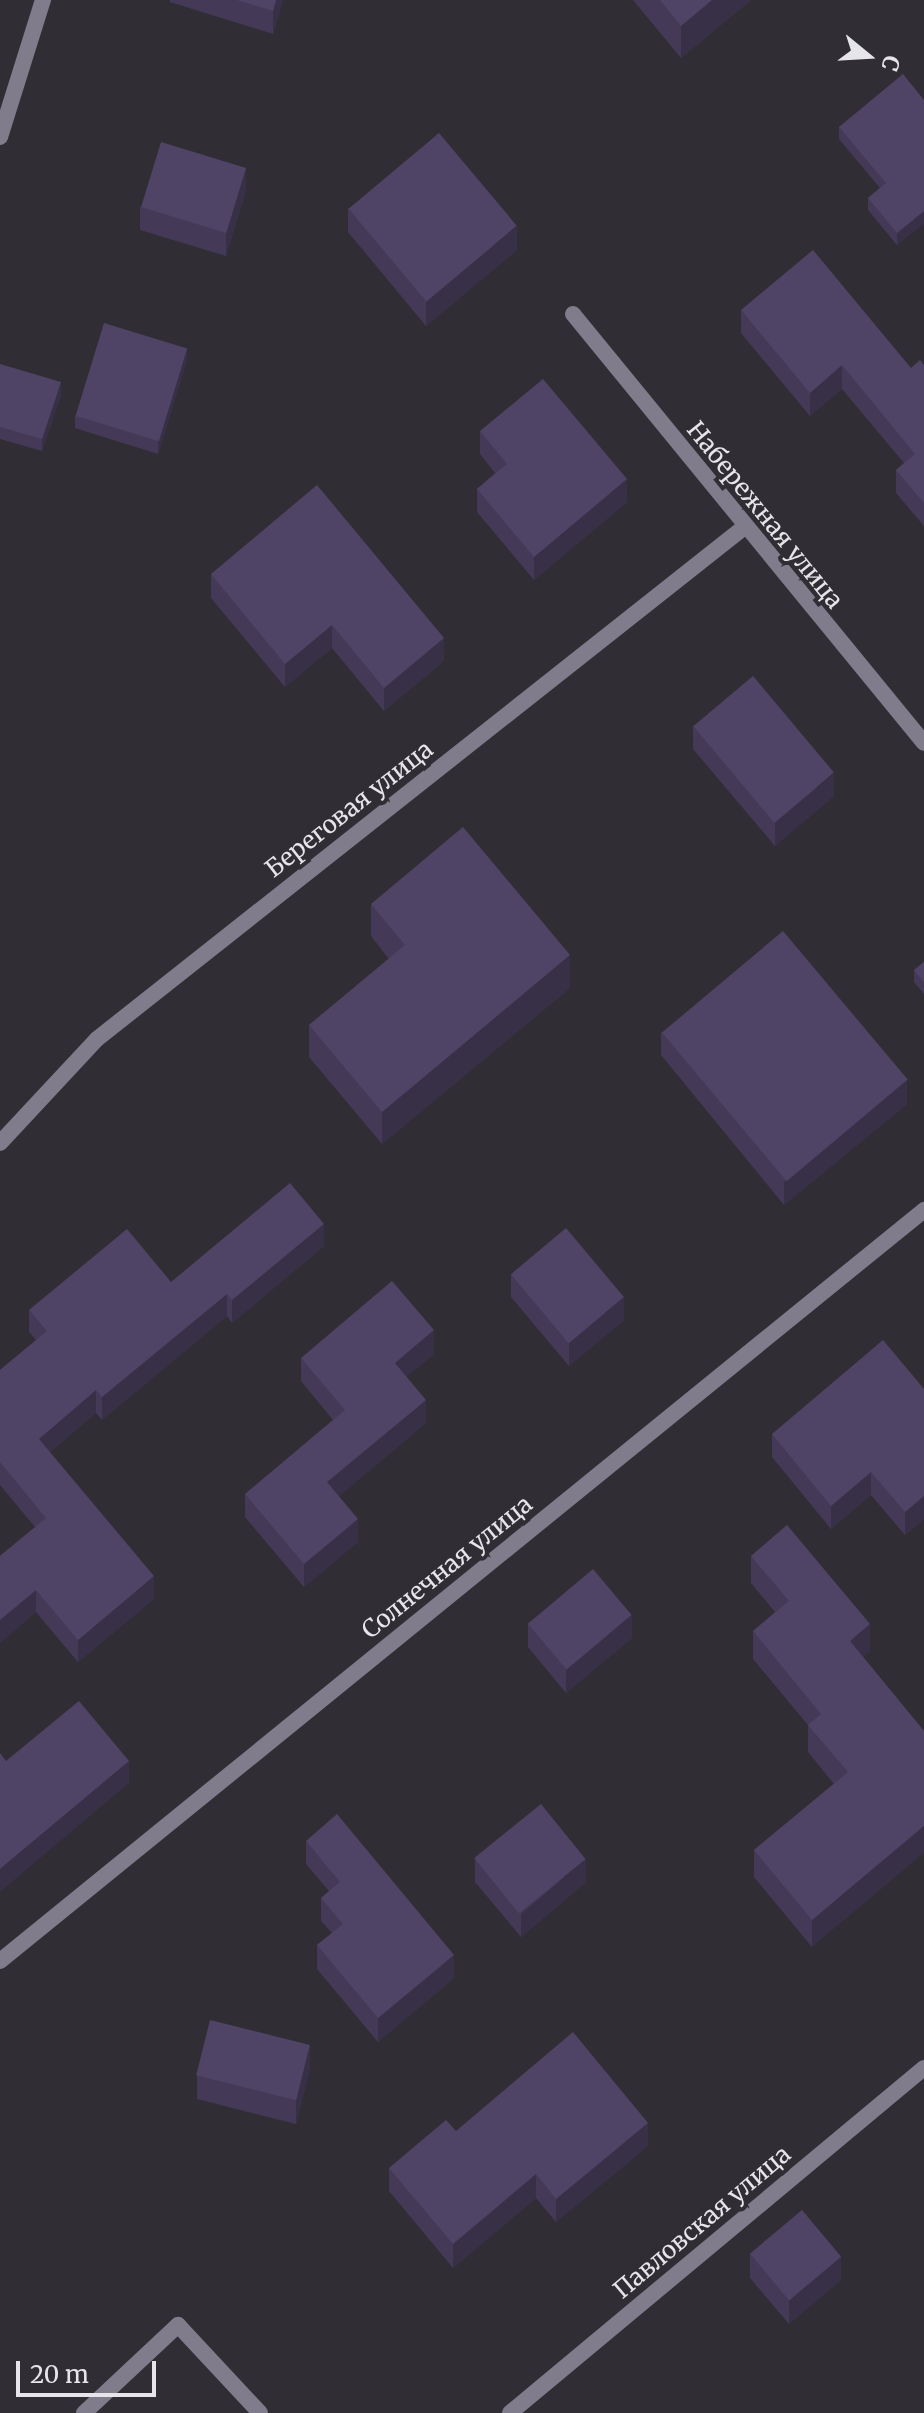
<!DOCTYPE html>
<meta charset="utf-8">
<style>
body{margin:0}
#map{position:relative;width:924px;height:2413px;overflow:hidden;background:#302e34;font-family:Merriweather,serif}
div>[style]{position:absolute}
.street>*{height:16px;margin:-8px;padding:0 8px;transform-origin:8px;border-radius:8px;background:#817c8c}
.wall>*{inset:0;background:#443a57}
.shaded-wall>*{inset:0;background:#373047}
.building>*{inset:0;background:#4f4465;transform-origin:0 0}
span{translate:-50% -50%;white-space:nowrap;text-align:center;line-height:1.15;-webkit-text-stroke:8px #302e34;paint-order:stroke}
.street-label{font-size:24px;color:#e6e5e9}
.north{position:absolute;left:828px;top:16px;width:80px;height:80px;-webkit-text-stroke:6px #302e34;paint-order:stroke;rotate:108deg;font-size:22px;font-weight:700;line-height:32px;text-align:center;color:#e6e5e9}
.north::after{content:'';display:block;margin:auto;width:28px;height:36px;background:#e6e5e9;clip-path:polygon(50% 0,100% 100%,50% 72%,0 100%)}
.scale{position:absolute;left:16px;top:2361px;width:140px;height:36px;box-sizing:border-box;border:4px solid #e6e5e9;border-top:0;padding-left:10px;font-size:24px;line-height:28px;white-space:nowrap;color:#e6e5e9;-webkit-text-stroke:6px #302e34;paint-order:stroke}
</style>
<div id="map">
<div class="street">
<div style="left:0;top:137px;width:144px;rotate:-72.6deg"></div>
<div style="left:573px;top:314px;width:554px;rotate:50.71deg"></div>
<div style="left:0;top:1143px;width:142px;rotate:-47deg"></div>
<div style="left:97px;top:1039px;width:824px;rotate:-38.34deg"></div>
<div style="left:0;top:1961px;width:1191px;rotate:-39.1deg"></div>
<div style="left:84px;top:2413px;width:129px;rotate:-43.1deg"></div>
<div style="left:178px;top:2325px;width:120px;rotate:47deg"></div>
<div style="left:510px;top:2413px;width:539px;rotate:-39.81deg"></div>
</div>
<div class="wall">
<div style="clip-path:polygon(170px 0,283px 0,273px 34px,170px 2px)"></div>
<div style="clip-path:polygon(633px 0,751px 0,681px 58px)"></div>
<div style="clip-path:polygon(924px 100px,924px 223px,897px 245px,868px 210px,868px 198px,880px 188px,839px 139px,839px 127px)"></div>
<div style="clip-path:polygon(246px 191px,226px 256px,140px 230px,140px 207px)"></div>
<div style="clip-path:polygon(348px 208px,517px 250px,426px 326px,348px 232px)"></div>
<div style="clip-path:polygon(741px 310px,911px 368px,924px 365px,924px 526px,896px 493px,896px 470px,904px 463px,842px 389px,810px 416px,741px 333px)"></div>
<div style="clip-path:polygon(187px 360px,158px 454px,75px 428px,75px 416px)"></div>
<div style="clip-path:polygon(0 364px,61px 395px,42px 451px,0 439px)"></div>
<div style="clip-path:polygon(480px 431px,627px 502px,534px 580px,477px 512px,477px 489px,495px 473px,480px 454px)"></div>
<div style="clip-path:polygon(211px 574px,444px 661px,384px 711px,332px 648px,285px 687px,211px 598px)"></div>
<div style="clip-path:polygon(693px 726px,834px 796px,775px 846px,693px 749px)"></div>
<div style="clip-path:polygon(371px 904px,570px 988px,382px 1144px,309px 1057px,309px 1025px,389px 959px,371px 936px)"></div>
<div style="clip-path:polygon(924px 962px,924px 994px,914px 982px,914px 970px)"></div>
<div style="clip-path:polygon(661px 1032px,907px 1104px,784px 1205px,661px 1055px)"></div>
<div style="clip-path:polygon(324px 1246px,232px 1323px,227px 1316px,102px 1420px,96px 1413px,50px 1452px,154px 1599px,78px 1662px,36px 1612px,0 1643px,0 1556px,35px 1527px,0 1485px,0 1370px,36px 1340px,29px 1332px,29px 1310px,171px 1282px)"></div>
<div style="clip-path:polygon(511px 1274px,624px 1320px,569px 1366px,511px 1297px)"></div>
<div style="clip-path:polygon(434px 1354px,406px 1377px,426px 1423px,339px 1496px,358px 1542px,304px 1587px,245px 1517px,245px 1494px,333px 1420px,301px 1381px,301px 1358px)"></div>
<div style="clip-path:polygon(924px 1389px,924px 1519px,905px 1535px,871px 1495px,831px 1529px,772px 1457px,772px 1434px)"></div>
<div style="clip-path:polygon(751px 1556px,870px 1651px,863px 1657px,924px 1731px,812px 1947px,754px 1877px,754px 1850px,834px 1784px,808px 1752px,808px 1725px,753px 1659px,753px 1631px,775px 1612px,751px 1583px)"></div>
<div style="clip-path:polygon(528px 1624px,632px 1638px,566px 1693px,528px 1647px)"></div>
<div style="clip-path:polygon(306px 1841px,454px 1978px,378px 2042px,317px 1969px,317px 1945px,332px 1933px,321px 1921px,321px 1898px,329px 1891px,306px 1864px)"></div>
<div style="clip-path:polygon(475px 1859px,586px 1882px,521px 1937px,475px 1882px)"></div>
<div style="clip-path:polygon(310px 2068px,296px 2124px,197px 2099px,197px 2076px)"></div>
<div style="clip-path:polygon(456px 2131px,648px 2146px,556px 2222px,536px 2198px,453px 2268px,389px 2191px,389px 2168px)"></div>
<div style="clip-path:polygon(750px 2254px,841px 2280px,789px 2324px,750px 2278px)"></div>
</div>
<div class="shaded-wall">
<div style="clip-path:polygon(276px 0,283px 0,273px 34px,273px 11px)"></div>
<div style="clip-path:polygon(712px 0,751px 0,681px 58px,681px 26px)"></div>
<div style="clip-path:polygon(246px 168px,246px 191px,226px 256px,226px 233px)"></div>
<div style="clip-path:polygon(924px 211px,924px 223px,897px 245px,897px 233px)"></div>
<div style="clip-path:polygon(517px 226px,517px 250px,426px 326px,426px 302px)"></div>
<div style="clip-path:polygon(187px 348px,187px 360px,158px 454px,158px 442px)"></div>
<div style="clip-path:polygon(842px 365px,842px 389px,810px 416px,810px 393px)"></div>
<div style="clip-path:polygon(61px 382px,61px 395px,42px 451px,42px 439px)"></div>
<div style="clip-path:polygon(627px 479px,627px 502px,534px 580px,534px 557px)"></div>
<div style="clip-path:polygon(332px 625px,332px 648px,285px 687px,285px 664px)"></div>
<div style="clip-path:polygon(444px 638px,444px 661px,384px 711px,384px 688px)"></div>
<div style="clip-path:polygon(834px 773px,834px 796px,775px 846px,775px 823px)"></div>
<div style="clip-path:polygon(570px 955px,570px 988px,382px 1144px,382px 1112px)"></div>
<div style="clip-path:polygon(907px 1080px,907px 1104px,784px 1205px,784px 1182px)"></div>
<div style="clip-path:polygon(324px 1224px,324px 1246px,232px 1323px,232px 1300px)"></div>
<div style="clip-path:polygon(227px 1294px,227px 1316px,102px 1420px,102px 1397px)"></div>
<div style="clip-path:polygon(624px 1297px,624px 1320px,569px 1366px,569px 1343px)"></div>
<div style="clip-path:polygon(434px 1330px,434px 1354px,395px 1386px,395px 1363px)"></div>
<div style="clip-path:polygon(96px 1390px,96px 1413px,39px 1461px,39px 1439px)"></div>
<div style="clip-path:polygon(426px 1400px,426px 1423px,327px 1506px,327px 1482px)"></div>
<div style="clip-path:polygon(871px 1472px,871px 1495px,831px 1529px,831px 1506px)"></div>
<div style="clip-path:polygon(924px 1496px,924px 1519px,905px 1535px,905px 1512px)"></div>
<div style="clip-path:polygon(358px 1519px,358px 1542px,304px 1587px,304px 1564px)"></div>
<div style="clip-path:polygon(154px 1576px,154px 1599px,78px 1662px,78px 1640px)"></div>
<div style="clip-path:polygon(36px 1590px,36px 1612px,0 1643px,0 1620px)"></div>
<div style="clip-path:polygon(632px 1615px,632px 1638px,566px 1693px,566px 1670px)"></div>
<div style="clip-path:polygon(870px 1624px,870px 1651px,850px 1669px,850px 1641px)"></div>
<div style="clip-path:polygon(129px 1761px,129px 1783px,0 1892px,0 1869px)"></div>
<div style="clip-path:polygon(924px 1826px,924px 1853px,812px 1947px,812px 1920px)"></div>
<div style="clip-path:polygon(586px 1859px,586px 1882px,521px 1937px,521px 1914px)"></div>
<div style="clip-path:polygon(454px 1955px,454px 1978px,378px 2042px,378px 2018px)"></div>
<div style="clip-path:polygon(310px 2045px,310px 2068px,296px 2124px,296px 2100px)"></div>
<div style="clip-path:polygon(648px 2123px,648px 2146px,556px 2222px,556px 2199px)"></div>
<div style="clip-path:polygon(536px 2174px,536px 2198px,453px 2268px,453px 2244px)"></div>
<div style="clip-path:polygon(841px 2257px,841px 2280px,789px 2324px,789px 2300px)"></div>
</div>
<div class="building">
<div style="clip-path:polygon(237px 0,276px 0,273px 11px)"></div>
<div style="clip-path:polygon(660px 0,712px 0,681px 26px)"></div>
<div style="clip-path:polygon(903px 74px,924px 100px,924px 211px,897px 233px,868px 198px,886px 183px,839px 127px)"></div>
<div style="left:439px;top:133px;width:121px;height:118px;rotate:50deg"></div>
<div style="left:161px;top:142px;width:89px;height:68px;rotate:17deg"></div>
<div style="clip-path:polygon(813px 250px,911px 368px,920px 360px,924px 365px,924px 503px,896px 470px,915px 454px,842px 365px,810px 393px,741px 310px)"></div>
<div style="left:104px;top:323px;width:87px;height:97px;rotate:17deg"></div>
<div style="clip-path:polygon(0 364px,61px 382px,42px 439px,0 427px)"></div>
<div style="clip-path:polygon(543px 379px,627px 479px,534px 557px,477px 489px,507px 464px,480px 431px)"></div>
<div style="clip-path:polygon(317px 485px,444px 638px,384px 688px,332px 625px,285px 664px,211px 574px)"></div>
<div style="left:753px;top:676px;width:126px;height:78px;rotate:50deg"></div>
<div style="clip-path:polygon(463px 827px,570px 955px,382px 1112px,309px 1025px,405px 945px,371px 904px)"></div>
<div style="left:783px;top:931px;width:194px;height:158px;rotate:50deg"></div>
<div style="clip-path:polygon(924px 962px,924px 982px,914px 970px)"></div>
<div style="clip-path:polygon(290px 1183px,324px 1224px,232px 1300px,227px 1294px,102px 1397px,96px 1390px,39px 1439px,154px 1576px,78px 1640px,36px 1590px,0 1620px,0 1556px,46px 1518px,0 1462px,0 1370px,47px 1331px,29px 1310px,127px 1229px,171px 1282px)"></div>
<div style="left:566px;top:1228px;width:90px;height:72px;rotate:50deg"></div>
<div style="clip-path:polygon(392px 1281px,434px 1330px,395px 1363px,426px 1400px,327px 1482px,358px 1519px,304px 1564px,245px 1494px,345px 1410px,301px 1358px)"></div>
<div style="clip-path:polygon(883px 1340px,924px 1389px,924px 1496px,905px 1512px,871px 1472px,831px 1506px,772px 1434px)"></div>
<div style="clip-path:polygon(787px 1525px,870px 1624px,850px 1641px,924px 1731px,924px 1826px,812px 1920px,754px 1850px,848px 1772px,808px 1725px,821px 1714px,753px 1631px,789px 1601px,751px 1556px)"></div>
<div style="left:593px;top:1569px;width:60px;height:85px;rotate:50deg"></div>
<div style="clip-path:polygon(79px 1701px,129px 1761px,0 1869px,0 1753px,6px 1761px)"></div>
<div style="left:541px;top:1804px;width:71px;height:86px;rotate:51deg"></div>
<div style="clip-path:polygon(337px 1814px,454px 1955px,378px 2018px,317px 1945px,343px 1924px,321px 1898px,340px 1882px,306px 1841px)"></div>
<div style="left:210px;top:2020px;width:103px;height:57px;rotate:14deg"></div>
<div style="clip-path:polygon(573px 2032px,648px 2123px,556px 2199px,536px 2174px,453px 2244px,389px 2168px,446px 2120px,456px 2131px)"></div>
<div style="left:802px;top:2210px;width:61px;height:68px;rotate:50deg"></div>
</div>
<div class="street-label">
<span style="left:765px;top:515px;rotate:51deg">Набережная улица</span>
<span style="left:349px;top:809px;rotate:-38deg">Береговая улица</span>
<span style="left:447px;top:1567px;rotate:-39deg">Солнечная улица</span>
<span style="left:702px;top:2222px;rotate:-40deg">Павловская улица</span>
</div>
<div class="north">С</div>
<div class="scale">20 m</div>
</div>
